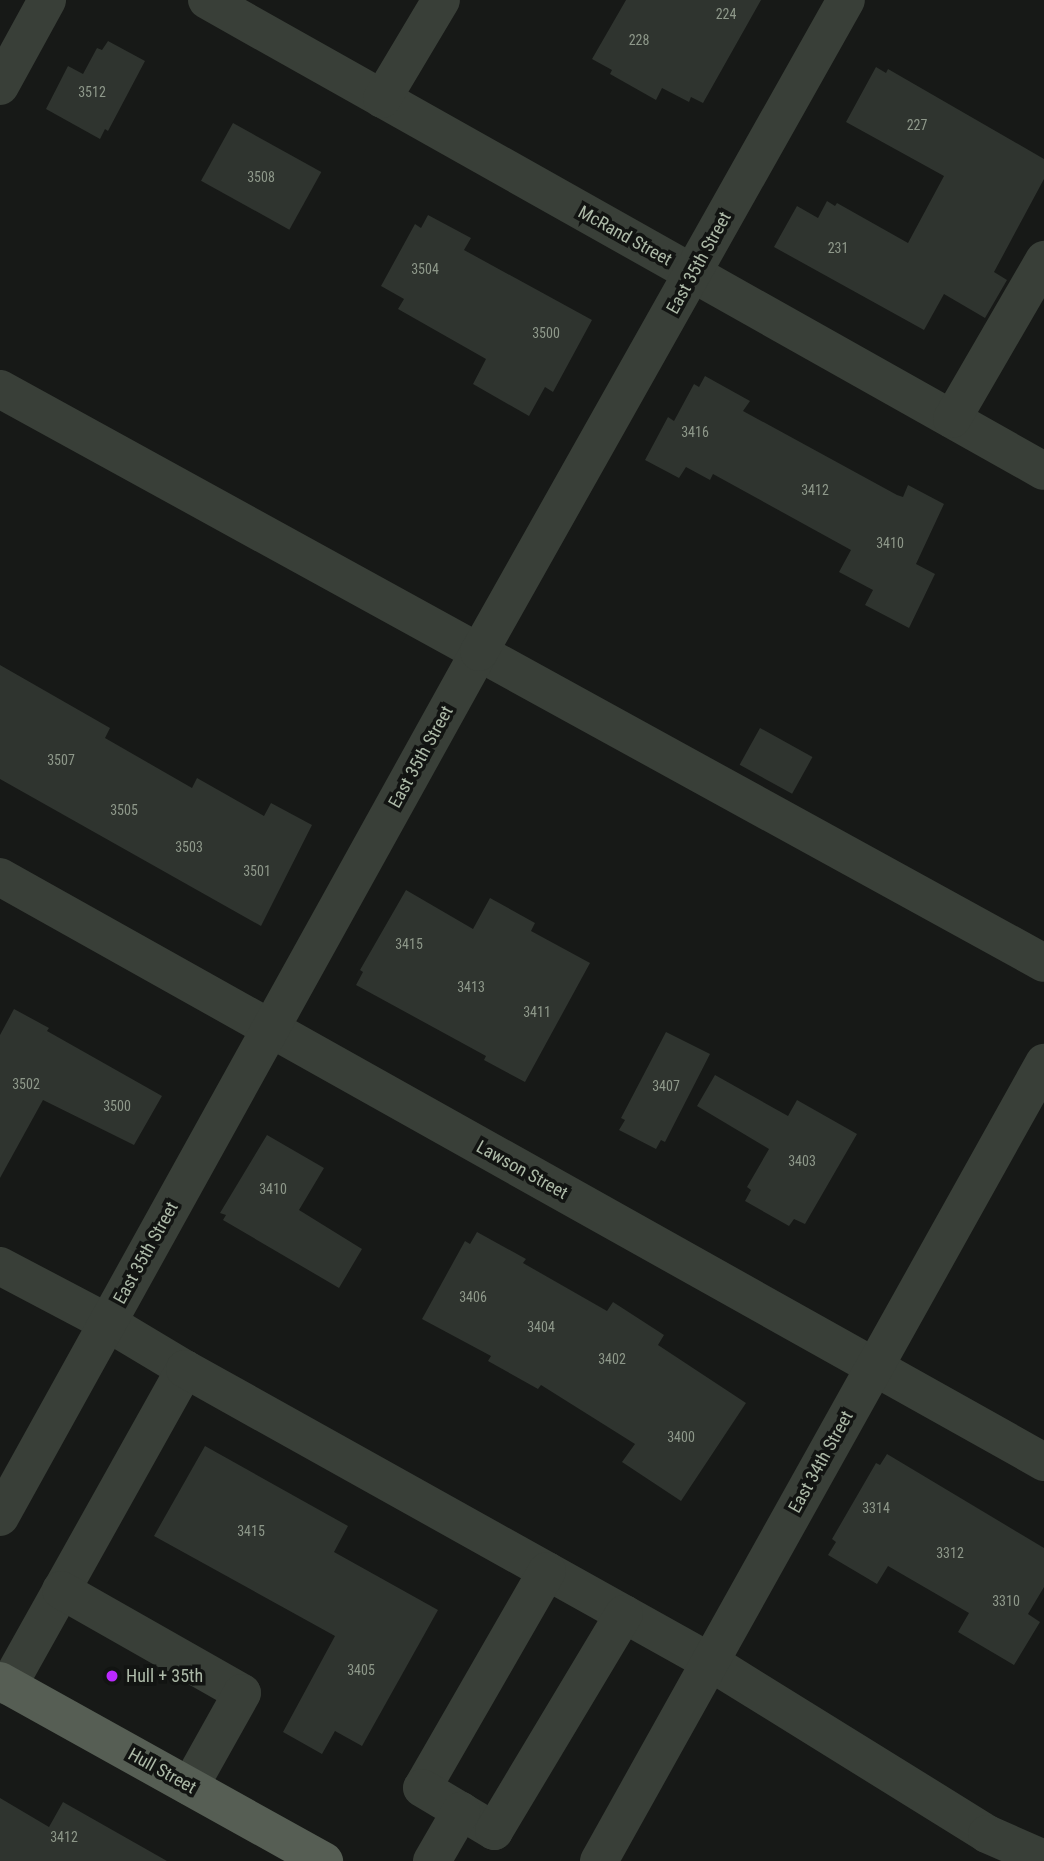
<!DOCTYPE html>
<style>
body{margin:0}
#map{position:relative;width:1044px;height:1861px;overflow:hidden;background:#171917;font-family:"Roboto Condensed",sans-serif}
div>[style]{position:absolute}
.building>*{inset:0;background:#2f342f;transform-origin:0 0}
.minor>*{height:38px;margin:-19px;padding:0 19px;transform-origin:19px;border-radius:19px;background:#393f38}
.major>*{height:38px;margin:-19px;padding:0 19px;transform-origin:19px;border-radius:19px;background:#565e54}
.dots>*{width:19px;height:19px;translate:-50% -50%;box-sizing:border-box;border:4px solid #121412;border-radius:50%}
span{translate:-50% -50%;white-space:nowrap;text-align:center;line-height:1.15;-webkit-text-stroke:7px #121412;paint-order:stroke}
.number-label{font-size:14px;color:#8e988a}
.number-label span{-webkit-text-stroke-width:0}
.street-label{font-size:18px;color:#adbaa8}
.poi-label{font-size:18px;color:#adbaa8}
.left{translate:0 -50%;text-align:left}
</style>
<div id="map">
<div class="building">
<div style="clip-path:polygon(626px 0,761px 0,703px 103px,691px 97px,689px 102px,662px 88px,656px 100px,610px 74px,612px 70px,592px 59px)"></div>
<div style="clip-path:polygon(108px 41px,145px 61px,108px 131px,105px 129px,100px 139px,46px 109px,68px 66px,83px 74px,97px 48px,102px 50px)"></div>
<div style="clip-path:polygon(876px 67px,886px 73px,888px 69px,1044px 159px,1044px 179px,994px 272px,1007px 280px,985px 318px,944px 294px,924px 330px,774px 247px,797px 206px,818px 218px,827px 201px,835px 206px,837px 203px,908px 243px,944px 176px,846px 122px)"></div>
<div style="left:233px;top:123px;width:101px;height:66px;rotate:29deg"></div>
<div style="clip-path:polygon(428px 215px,471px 238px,464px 250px,592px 320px,553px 392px,545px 387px,529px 416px,473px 384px,486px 359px,398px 309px,404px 299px,381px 286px,415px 224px,421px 228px)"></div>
<div style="clip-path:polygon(705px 376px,750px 401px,743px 411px,897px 495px,903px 497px,908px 485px,944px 504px,916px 564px,935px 574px,909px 628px,865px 605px,873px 590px,839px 572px,851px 550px,713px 474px,710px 480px,686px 467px,679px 478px,645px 460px,668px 417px,674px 421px,694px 384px,699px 387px)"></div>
<div style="clip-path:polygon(0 665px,110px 728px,105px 738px,192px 788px,197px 778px,264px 816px,271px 803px,312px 825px,261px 926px,0 779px)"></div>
<div style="left:760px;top:728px;width:60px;height:42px;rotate:29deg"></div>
<div style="clip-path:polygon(406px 890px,473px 929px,490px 898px,535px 923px,531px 931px,590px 963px,525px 1082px,484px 1060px,486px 1056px,356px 985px,363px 972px,360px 970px)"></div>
<div style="clip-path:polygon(14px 1009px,49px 1028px,47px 1031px,162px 1096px,134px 1145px,43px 1100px,0 1178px,0 1035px)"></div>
<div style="clip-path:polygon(666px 1032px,710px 1054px,665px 1142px,661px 1140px,656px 1149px,619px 1130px,625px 1120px,621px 1118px)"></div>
<div style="clip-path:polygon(715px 1075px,788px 1116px,797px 1100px,857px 1134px,805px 1224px,794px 1219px,789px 1226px,745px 1201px,751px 1190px,747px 1187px,769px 1149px,697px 1106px)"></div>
<div style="clip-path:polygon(267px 1135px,324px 1168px,299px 1210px,362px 1249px,339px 1288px,223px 1220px,226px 1215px,220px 1213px)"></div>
<div style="clip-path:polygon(477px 1232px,526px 1259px,523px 1263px,607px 1311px,613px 1302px,664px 1335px,658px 1345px,746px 1403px,681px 1501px,622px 1462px,635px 1444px,541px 1385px,538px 1389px,488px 1361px,491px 1356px,422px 1319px,465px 1241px,470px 1244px)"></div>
<div style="clip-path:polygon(205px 1446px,348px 1526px,334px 1552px,438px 1610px,362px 1746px,335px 1731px,322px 1754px,283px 1732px,335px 1636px,154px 1536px)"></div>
<div style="clip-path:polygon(887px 1454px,1044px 1548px,1044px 1587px,1028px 1614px,1040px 1622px,1014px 1665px,958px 1632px,969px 1613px,888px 1566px,877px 1584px,828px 1555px,836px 1542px,832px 1539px,876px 1463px,880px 1465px)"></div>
<div style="clip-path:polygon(0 1798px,49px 1827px,63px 1802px,167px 1861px,0 1861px)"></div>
</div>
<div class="minor">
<div style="left:207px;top:0;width:960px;rotate:29.37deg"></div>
<div style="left:0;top:86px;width:98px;rotate:-61.3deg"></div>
<div style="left:382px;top:99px;width:115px;rotate:-59.2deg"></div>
<div style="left:0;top:389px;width:1191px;rotate:28.8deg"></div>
<div style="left:952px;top:419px;width:184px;rotate:-59.9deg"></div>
<div style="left:0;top:877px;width:1197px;rotate:29.26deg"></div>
<div style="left:0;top:1266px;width:122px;rotate:27.8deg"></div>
<div style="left:108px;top:1323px;width:90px;rotate:30.9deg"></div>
<div style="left:185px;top:1369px;width:363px;rotate:119.2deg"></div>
<div style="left:185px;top:1369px;width:601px;rotate:29.17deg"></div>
<div style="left:710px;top:1662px;width:326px;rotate:31.8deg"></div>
<div style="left:987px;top:1834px;width:62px;rotate:23.7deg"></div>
<div style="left:0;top:1517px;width:989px;rotate:-61.02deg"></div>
<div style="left:479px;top:652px;width:748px;rotate:-60.63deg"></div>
<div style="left:547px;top:1571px;width:250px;rotate:119.9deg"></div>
<div style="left:422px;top:1788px;width:84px;rotate:30.8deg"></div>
<div style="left:494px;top:1831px;width:253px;rotate:-59.1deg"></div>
<div style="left:61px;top:1590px;width:208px;rotate:29.6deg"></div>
<div style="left:242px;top:1693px;width:107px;rotate:119.2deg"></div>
<div style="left:432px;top:1861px;width:58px;rotate:-59.9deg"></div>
<div style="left:599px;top:1861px;width:914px;rotate:-60.85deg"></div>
</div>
<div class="major">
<div style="left:0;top:1681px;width:371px;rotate:29.1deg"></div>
</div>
<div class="dots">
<div style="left:112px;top:1676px;background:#bb29ff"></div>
</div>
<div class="number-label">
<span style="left:726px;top:14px">224</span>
<span style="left:639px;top:40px">228</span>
<span style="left:92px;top:92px">3512</span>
<span style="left:917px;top:125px">227</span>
<span style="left:261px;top:177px">3508</span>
<span style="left:838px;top:248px">231</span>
<span style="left:425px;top:269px">3504</span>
<span style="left:546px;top:333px">3500</span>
<span style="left:695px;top:432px">3416</span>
<span style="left:815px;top:490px">3412</span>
<span style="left:890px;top:543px">3410</span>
<span style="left:61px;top:760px">3507</span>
<span style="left:124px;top:810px">3505</span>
<span style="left:189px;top:847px">3503</span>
<span style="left:257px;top:871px">3501</span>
<span style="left:409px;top:944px">3415</span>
<span style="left:471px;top:987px">3413</span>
<span style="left:537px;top:1012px">3411</span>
<span style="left:26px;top:1084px">3502</span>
<span style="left:666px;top:1086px">3407</span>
<span style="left:117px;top:1106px">3500</span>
<span style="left:802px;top:1161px">3403</span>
<span style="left:273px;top:1189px">3410</span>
<span style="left:473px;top:1297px">3406</span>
<span style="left:541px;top:1327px">3404</span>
<span style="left:612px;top:1359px">3402</span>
<span style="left:681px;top:1437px">3400</span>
<span style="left:876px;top:1508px">3314</span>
<span style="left:251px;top:1531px">3415</span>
<span style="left:950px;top:1553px">3312</span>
<span style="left:1006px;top:1601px">3310</span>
<span style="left:361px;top:1670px">3405</span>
<span style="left:64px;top:1837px">3412</span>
</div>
<div class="street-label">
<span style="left:625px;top:236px;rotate:29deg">McRand Street</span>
<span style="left:699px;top:263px;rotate:-61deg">East 35th Street</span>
<span style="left:421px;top:757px;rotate:-61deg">East 35th Street</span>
<span style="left:522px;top:1170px;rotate:29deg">Lawson Street</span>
<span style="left:146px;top:1253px;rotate:-61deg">East 35th Street</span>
<span style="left:821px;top:1462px;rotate:-61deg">East 34th Street</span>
<span style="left:162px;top:1771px;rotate:29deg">Hull Street</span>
</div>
<div class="poi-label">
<span class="left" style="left:126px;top:1676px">Hull + 35th</span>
</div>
</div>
